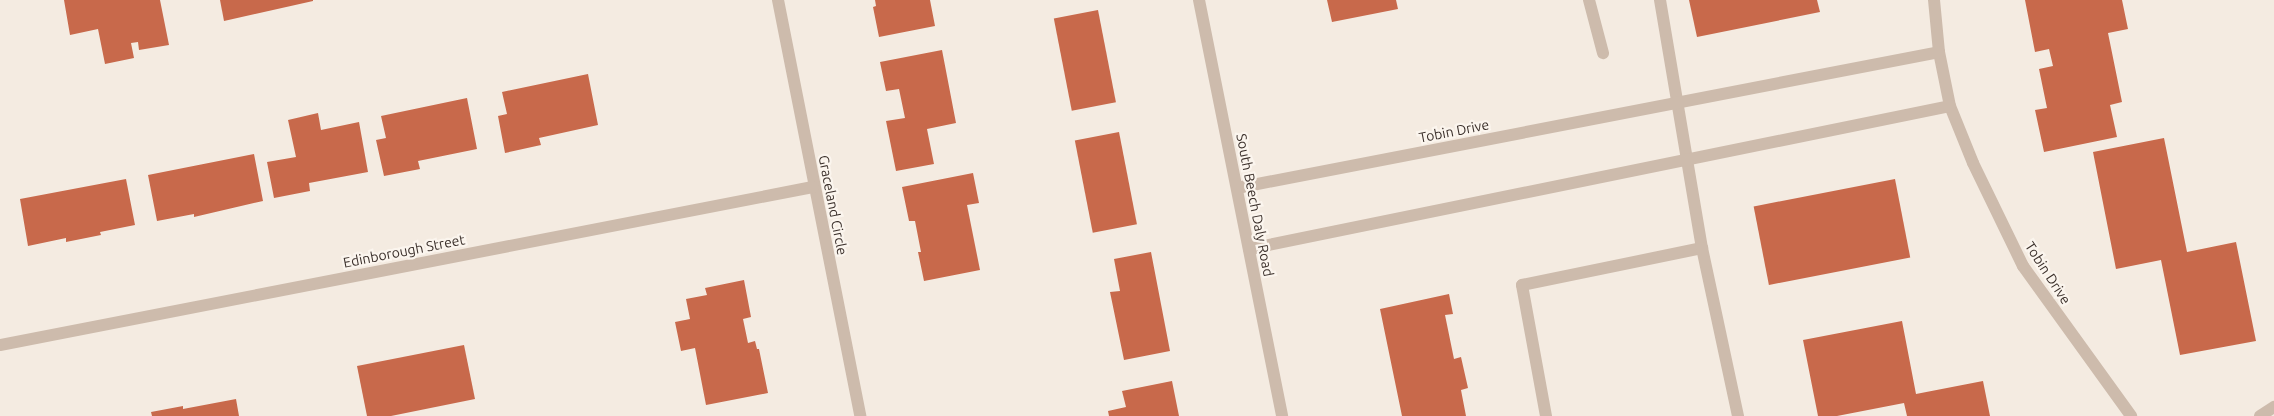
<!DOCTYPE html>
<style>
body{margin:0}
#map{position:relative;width:2274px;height:416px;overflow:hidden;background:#f4ebe1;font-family:Ubuntu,sans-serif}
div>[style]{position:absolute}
.building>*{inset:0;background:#c8694b;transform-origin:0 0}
.service>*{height:12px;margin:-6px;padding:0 6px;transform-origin:6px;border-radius:6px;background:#cdbbac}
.minor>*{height:12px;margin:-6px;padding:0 6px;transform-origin:6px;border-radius:6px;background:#cdbbac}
.tertiary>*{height:12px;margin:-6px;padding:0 6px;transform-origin:6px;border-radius:6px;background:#cdbbac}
span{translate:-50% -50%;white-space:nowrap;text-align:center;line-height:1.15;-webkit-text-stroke:4.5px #fbf5ee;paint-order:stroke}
.street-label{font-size:14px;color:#3b302b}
</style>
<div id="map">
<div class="building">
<div style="clip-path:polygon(64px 0,160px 0,169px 45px,139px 50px,138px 42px,131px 43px,134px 58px,105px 64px,98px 29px,70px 35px)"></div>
<div style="clip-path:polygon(220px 0,313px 0,313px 1px,224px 21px)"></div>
<div style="clip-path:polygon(875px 0,930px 0,935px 26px,879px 37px,873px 7px,876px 6px)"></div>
<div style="clip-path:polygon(1327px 0,1396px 0,1398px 9px,1332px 22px)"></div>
<div style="clip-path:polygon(1689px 0,1817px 0,1820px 12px,1697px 37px)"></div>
<div style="clip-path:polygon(2025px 0,2122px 0,2128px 29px,2108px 33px,2122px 102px,2110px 105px,2117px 137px,2044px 152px,2035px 110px,2047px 108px,2039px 69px,2053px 66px,2049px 49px,2035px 52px)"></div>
<div style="left:1098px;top:10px;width:94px;height:45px;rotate:79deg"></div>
<div style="clip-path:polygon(942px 50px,956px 123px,927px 129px,934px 164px,896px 171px,886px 121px,905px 118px,899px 89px,886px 91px,880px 62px)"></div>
<div style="clip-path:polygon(588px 74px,598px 125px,539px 138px,541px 145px,505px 153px,498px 116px,507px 114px,502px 92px)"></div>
<div style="clip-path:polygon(467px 98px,477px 149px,418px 161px,420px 169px,384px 176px,376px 140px,386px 138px,381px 116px)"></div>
<div style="clip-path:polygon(318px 113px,321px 130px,359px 122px,368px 172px,309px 183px,310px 191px,274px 198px,267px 162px,296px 157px,288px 120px)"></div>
<div style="left:1119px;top:132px;width:94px;height:45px;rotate:79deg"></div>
<div style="clip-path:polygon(2164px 138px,2187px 252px,2236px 242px,2256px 341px,2180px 355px,2161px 260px,2116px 269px,2093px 152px)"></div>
<div style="clip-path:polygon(254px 154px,263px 201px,194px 217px,194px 214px,157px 221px,148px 175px)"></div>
<div style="clip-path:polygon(973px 173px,979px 203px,967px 205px,980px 270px,924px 281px,918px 252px,921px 252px,915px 221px,909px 221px,902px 187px)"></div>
<div style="clip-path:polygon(126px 179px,135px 225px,100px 232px,101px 235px,66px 242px,66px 238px,28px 246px,20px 199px)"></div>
<div style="left:1895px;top:179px;width:80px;height:144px;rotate:79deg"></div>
<div style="clip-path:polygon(1151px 252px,1170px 351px,1124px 360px,1110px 292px,1120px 291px,1114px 259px)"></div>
<div style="clip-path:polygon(744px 280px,751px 317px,743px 319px,748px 343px,755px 341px,757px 349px,759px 349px,768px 393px,706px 405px,695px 348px,681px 351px,675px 322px,690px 319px,686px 299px,707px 295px,705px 288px)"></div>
<div style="clip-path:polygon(1449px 294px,1453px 314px,1445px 315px,1454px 359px,1461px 357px,1468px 388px,1461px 390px,1466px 416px,1402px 416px,1380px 309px)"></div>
<div style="clip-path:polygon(1902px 321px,1916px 394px,1983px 381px,1990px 416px,1907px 416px,1904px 403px,1837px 416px,1818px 416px,1803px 340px)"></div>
<div style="clip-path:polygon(464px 345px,475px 399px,391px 416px,367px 416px,357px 366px)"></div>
<div style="clip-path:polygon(1172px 381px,1179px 416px,1109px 416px,1108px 411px,1126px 407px,1122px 391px)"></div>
<div style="clip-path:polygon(236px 399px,239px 416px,152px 416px,151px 412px,183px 406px,183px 409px)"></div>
</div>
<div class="service">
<div style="left:1589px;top:0;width:55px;rotate:75.2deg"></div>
<div style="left:1546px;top:416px;width:133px;rotate:-100.4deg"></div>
<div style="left:1522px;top:285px;width:184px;rotate:-11.6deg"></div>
</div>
<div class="minor">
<div style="left:778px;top:0;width:424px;rotate:78.8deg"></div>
<div style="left:1660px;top:0;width:252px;rotate:80.4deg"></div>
<div style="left:1702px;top:248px;width:172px;rotate:77.9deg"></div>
<div style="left:1934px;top:0;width:52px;rotate:84.5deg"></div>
<div style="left:1939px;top:52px;width:55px;rotate:78.5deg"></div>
<div style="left:1950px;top:106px;width:61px;rotate:68deg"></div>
<div style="left:1973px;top:163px;width:114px;rotate:64.1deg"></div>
<div style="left:2023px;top:266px;width:185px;rotate:54.2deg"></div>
<div style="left:1237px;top:188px;width:715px;rotate:-10.96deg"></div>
<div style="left:1249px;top:249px;width:715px;rotate:-11.53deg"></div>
<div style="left:0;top:345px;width:828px;rotate:-11deg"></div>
<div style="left:2260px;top:416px;width:17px;rotate:-33deg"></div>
</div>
<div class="tertiary">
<div style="left:1199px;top:0;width:424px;rotate:78.7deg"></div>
</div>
<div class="street-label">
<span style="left:1454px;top:131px;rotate:-11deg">Tobin Drive</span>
<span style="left:833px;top:205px;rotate:79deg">Graceland Circle</span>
<span style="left:1255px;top:205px;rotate:79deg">South Beech Daly Road</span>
<span style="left:404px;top:251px;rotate:-11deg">Edinborough Street</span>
<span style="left:2048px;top:273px;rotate:57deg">Tobin Drive</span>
</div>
</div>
